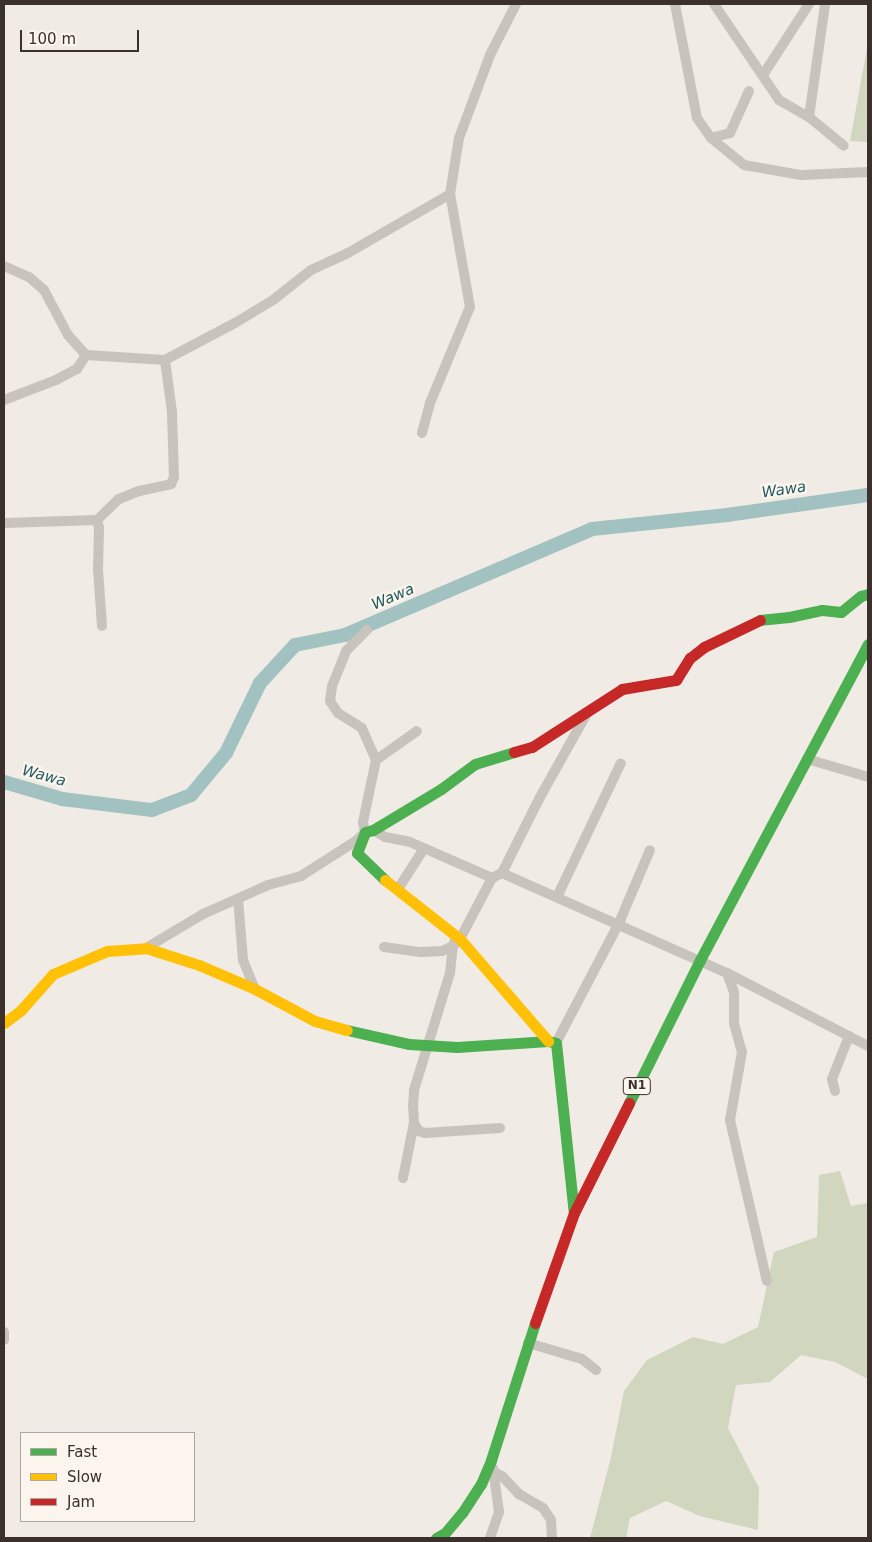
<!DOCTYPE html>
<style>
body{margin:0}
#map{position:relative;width:872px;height:1542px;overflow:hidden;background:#f0ebe5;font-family:"DejaVu Sans",sans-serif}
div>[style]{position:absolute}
.green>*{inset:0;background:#d1d6bf}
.river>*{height:14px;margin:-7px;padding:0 7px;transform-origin:7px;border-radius:7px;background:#a1c2c1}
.street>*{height:10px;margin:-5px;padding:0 5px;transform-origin:5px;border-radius:5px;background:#c9c3be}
.fast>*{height:11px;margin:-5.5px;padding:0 5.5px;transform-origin:5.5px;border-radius:5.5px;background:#4caf50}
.slow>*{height:11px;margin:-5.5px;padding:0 5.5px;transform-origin:5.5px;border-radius:5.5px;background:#ffc107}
.jam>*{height:11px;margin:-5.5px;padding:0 5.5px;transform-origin:5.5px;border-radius:5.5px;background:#c62828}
span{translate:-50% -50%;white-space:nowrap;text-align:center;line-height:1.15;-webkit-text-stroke:4.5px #fbf5ee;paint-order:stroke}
.shield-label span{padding:1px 4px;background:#fbf5ee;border:1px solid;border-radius:4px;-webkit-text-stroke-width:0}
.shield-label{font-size:12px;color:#3b302b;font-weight:700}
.water-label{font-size:15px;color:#1f5a5e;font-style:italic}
.frame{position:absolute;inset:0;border:5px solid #3b302b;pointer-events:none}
.legend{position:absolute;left:20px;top:1432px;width:175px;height:90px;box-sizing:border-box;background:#fbf5ee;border:1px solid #aea6a0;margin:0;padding:6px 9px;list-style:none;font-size:15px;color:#3b302b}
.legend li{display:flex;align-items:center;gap:10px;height:25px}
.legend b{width:25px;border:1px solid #aea6a0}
.scale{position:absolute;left:20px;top:30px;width:119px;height:22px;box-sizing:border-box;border:2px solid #3b302b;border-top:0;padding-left:6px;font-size:15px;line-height:18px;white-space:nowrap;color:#3b302b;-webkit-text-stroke:4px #fbf5ee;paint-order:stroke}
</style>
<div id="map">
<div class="green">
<div style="clip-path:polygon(868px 38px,868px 142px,850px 141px,868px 43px)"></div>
<div style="clip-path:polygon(840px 1171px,851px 1206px,868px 1203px,868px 1379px,835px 1362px,801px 1355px,770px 1382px,736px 1385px,728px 1428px,759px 1488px,758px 1530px,700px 1516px,666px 1501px,630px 1518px,626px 1538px,590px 1538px,611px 1457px,624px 1391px,647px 1360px,693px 1337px,723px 1344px,758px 1327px,774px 1252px,817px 1237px,819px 1175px)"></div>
</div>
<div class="river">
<div style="left:4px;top:782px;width:60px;rotate:16.3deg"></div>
<div style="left:62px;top:799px;width:91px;rotate:7deg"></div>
<div style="left:152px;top:810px;width:42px;rotate:-21deg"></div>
<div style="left:191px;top:795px;width:55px;rotate:-50.2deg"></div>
<div style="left:226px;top:753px;width:78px;rotate:-64.1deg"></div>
<div style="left:260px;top:683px;width:52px;rotate:-47.4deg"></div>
<div style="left:295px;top:645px;width:51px;rotate:-11.3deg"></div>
<div style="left:345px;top:635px;width:269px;rotate:-23.2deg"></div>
<div style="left:592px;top:529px;width:136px;rotate:-5.9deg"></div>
<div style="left:727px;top:515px;width:142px;rotate:-8.1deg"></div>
</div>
<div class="street">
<div style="left:675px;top:4px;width:116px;rotate:79.1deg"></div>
<div style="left:697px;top:118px;width:24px;rotate:55deg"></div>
<div style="left:711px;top:138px;width:20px;rotate:-15deg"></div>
<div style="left:730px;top:133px;width:46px;rotate:-65.7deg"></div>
<div style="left:714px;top:4px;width:116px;rotate:55.9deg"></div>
<div style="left:779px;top:100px;width:34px;rotate:30deg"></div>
<div style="left:809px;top:117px;width:45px;rotate:39.6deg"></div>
<div style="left:763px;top:75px;width:85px;rotate:-57.1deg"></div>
<div style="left:809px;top:117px;width:114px;rotate:-81.9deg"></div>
<div style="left:711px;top:138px;width:43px;rotate:39.3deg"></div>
<div style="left:744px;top:165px;width:58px;rotate:10deg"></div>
<div style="left:801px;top:175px;width:67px;rotate:-2.6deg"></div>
<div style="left:4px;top:266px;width:27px;rotate:24deg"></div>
<div style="left:29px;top:277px;width:20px;rotate:41deg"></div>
<div style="left:44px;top:290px;width:51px;rotate:61.9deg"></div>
<div style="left:68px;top:335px;width:27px;rotate:48deg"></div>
<div style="left:86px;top:355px;width:79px;rotate:3.6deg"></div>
<div style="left:165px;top:360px;width:79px;rotate:-27.9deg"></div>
<div style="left:235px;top:323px;width:44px;rotate:-31.2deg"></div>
<div style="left:273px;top:300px;width:48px;rotate:-38.3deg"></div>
<div style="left:311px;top:270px;width:41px;rotate:-24.7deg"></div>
<div style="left:348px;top:253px;width:118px;rotate:-30deg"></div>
<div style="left:4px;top:400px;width:56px;rotate:-21deg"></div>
<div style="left:56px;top:380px;width:24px;rotate:-28deg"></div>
<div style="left:77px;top:369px;width:17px;rotate:-57deg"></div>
<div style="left:422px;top:433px;width:31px;rotate:-75deg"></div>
<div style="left:430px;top:403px;width:104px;rotate:-67.4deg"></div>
<div style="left:470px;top:307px;width:115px;rotate:-100deg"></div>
<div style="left:450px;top:194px;width:57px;rotate:-80.9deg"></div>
<div style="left:459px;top:138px;width:89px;rotate:-69.5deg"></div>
<div style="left:490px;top:55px;width:57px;rotate:-63deg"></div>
<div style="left:97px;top:520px;width:8px;rotate:76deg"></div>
<div style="left:99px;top:528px;width:41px;rotate:91.4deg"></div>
<div style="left:98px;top:569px;width:57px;rotate:86deg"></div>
<div style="left:4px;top:523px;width:93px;rotate:-1.8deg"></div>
<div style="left:97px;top:520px;width:30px;rotate:-44deg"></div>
<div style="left:119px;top:499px;width:22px;rotate:-22deg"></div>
<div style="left:139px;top:491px;width:33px;rotate:-12deg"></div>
<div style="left:171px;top:484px;width:8px;rotate:-67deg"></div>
<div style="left:174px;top:477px;width:65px;rotate:-91.8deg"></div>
<div style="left:172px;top:412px;width:52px;rotate:-97.7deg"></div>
<div style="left:807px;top:759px;width:64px;rotate:16.4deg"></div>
<div style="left:376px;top:760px;width:50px;rotate:-35.3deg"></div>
<div style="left:373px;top:830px;width:14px;rotate:30deg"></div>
<div style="left:385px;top:837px;width:25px;rotate:11deg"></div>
<div style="left:410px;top:842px;width:90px;rotate:23.7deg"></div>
<div style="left:502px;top:873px;width:83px;rotate:-63.4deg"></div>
<div style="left:539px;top:799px;width:98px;rotate:-60.8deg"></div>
<div style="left:398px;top:889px;width:46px;rotate:-57.3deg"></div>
<div style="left:557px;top:897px;width:148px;rotate:-64.5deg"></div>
<div style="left:238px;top:899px;width:61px;rotate:85.3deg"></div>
<div style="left:243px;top:960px;width:31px;rotate:68deg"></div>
<div style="left:384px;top:947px;width:37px;rotate:8deg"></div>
<div style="left:421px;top:952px;width:21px;rotate:-3deg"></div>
<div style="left:442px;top:951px;width:12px;rotate:-24deg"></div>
<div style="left:453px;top:946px;width:4px;rotate:-76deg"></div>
<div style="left:146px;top:948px;width:66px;rotate:-30.8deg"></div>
<div style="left:203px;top:914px;width:71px;rotate:-24deg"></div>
<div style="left:268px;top:885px;width:34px;rotate:-15deg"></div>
<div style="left:301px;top:876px;width:65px;rotate:-32.5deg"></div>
<div style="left:356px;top:841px;width:13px;rotate:-45deg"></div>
<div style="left:365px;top:832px;width:10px;rotate:-101deg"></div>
<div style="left:363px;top:822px;width:63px;rotate:-78.2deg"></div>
<div style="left:376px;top:760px;width:35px;rotate:-114deg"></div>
<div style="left:362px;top:728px;width:28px;rotate:-148deg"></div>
<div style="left:338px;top:713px;width:14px;rotate:-124deg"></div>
<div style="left:330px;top:701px;width:15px;rotate:-82deg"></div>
<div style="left:332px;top:686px;width:38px;rotate:-68deg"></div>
<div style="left:346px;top:651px;width:30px;rotate:-45deg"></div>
<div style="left:727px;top:973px;width:20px;rotate:70deg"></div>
<div style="left:734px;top:992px;width:31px;rotate:90deg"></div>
<div style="left:734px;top:1023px;width:30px;rotate:75deg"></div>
<div style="left:742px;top:1052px;width:69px;rotate:100deg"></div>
<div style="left:730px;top:1120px;width:165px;rotate:77.1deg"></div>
<div style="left:556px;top:1043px;width:136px;rotate:-62.3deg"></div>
<div style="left:619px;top:923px;width:79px;rotate:-67deg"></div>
<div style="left:835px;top:1091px;width:12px;rotate:-104deg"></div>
<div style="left:832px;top:1079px;width:46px;rotate:-68.4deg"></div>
<div style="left:500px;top:1128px;width:75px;rotate:176.2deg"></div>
<div style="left:425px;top:1133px;width:6px;rotate:-162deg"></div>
<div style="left:419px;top:1131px;width:9px;rotate:-122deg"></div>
<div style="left:414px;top:1123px;width:17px;rotate:-93deg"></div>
<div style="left:413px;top:1106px;width:16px;rotate:-86deg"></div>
<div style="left:414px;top:1090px;width:122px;rotate:-72.9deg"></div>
<div style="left:450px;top:973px;width:27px;rotate:-84deg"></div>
<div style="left:453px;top:946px;width:10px;rotate:-45deg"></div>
<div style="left:460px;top:939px;width:69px;rotate:-62.3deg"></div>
<div style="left:492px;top:878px;width:11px;rotate:-27deg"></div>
<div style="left:502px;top:873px;width:246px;rotate:24deg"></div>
<div style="left:727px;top:973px;width:159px;rotate:27.4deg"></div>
<div style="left:403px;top:1178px;width:56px;rotate:-78.7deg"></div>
<div style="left:4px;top:1332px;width:8px;rotate:90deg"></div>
<div style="left:528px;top:1343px;width:56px;rotate:16.5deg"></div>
<div style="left:582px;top:1359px;width:18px;rotate:38deg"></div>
<div style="left:494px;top:1472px;width:9px;rotate:27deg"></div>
<div style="left:502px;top:1476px;width:25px;rotate:47deg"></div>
<div style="left:519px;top:1494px;width:28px;rotate:30deg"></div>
<div style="left:543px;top:1508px;width:14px;rotate:56deg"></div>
<div style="left:551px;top:1520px;width:18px;rotate:87deg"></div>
<div style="left:490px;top:1538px;width:28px;rotate:-71deg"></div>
<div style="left:499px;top:1512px;width:44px;rotate:-97.8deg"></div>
</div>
<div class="fast">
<div style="left:760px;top:620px;width:29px;rotate:-6deg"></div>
<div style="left:789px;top:617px;width:34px;rotate:-12deg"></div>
<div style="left:822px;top:610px;width:19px;rotate:6deg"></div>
<div style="left:841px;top:612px;width:26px;rotate:-39deg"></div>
<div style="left:861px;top:596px;width:7px;rotate:-16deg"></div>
<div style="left:385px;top:880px;width:39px;rotate:-136deg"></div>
<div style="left:357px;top:853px;width:22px;rotate:-69deg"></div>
<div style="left:365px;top:832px;width:8px;rotate:-14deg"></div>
<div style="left:373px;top:830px;width:79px;rotate:-31.1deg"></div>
<div style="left:441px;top:789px;width:42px;rotate:-36.3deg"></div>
<div style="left:475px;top:764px;width:41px;rotate:-17.1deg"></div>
<div style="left:347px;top:1030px;width:64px;rotate:12.7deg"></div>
<div style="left:409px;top:1044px;width:48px;rotate:3.6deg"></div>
<div style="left:457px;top:1047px;width:91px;rotate:-3.8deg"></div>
<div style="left:548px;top:1041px;width:8px;rotate:14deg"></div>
<div style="left:556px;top:1043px;width:171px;rotate:84deg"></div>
<div style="left:629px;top:1103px;width:160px;rotate:-63.6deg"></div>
<div style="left:700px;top:960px;width:358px;rotate:-62deg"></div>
<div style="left:436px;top:1538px;width:10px;rotate:-29deg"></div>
<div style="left:445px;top:1533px;width:26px;rotate:-50deg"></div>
<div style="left:462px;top:1513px;width:35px;rotate:-57deg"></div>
<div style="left:481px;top:1484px;width:26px;rotate:-67deg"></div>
<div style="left:491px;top:1460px;width:144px;rotate:-72.2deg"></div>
</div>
<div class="slow">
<div style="left:385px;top:880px;width:95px;rotate:38.2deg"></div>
<div style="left:460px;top:939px;width:135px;rotate:49.2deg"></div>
<div style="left:4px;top:1023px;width:21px;rotate:-37deg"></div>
<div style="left:21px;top:1010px;width:48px;rotate:-48.4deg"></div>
<div style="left:53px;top:974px;width:59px;rotate:-23.1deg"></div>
<div style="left:107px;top:951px;width:39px;rotate:-4deg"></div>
<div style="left:146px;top:948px;width:56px;rotate:17.8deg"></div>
<div style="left:199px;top:965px;width:61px;rotate:23.2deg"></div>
<div style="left:255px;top:989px;width:68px;rotate:28.1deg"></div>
<div style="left:315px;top:1021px;width:33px;rotate:16deg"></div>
</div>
<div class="jam">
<div style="left:514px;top:752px;width:19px;rotate:-16deg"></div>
<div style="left:532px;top:747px;width:107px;rotate:-32.8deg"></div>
<div style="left:622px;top:689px;width:55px;rotate:-9.5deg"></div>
<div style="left:676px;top:680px;width:26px;rotate:-58deg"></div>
<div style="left:690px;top:658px;width:18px;rotate:-38deg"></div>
<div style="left:704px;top:647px;width:62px;rotate:-25.7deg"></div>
<div style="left:535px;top:1323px;width:117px;rotate:-70.5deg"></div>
<div style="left:574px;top:1213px;width:123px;rotate:-63.4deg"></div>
</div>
<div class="shield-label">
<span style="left:637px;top:1086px">N1</span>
</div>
<div class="water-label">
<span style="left:784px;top:490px;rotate:-8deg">Wawa</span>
<span style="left:393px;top:597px;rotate:-23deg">Wawa</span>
<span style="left:44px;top:776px;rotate:15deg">Wawa</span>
</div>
<div class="frame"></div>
<ul class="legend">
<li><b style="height:6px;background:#4caf50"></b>Fast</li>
<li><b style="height:6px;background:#ffc107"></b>Slow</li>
<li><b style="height:6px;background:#c62828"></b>Jam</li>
</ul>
<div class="scale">100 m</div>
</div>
